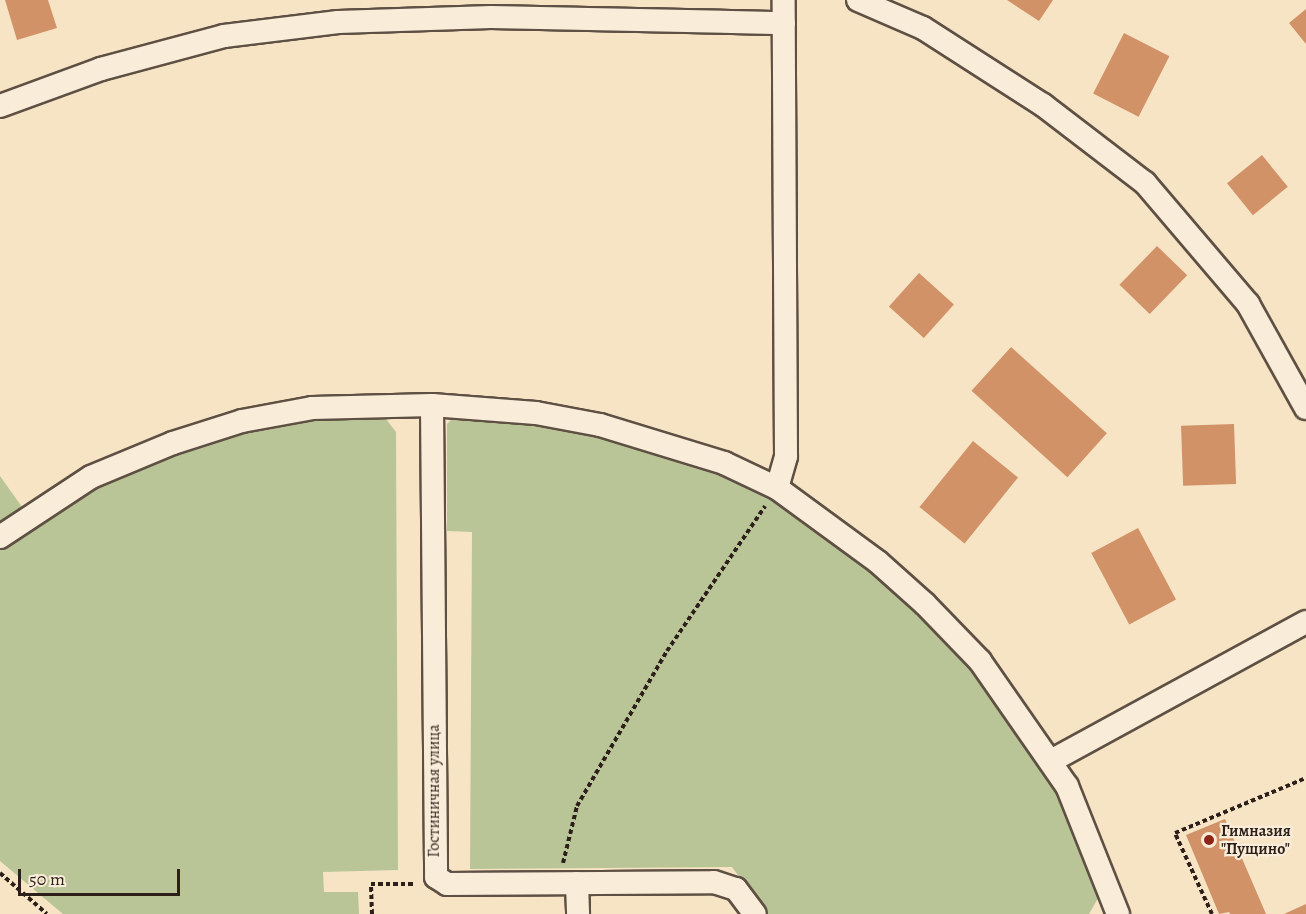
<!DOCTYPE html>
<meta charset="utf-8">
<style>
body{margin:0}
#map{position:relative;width:1306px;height:914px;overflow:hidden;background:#f6e4c5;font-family:Alegreya,serif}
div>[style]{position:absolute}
.green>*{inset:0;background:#bac597}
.building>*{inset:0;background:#d29268;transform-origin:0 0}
.path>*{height:4px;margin-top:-2px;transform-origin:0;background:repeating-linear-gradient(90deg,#2d1f19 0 4.5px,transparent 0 7.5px)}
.roads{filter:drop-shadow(2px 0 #5f5044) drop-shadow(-2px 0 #5f5044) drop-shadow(0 2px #5f5044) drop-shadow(0 -2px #5f5044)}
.minor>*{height:22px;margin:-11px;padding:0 11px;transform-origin:11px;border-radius:11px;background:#f9edd9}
.dots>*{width:16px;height:16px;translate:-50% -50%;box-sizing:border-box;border:3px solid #f9edd9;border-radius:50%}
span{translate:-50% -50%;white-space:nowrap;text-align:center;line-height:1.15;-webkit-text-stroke:4.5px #f9edd9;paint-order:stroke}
.street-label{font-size:16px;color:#2d1f19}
.poi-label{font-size:16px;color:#2d1f19;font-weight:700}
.left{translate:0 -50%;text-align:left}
.scale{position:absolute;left:18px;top:869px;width:162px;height:27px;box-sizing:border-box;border:3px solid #2d1f19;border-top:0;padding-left:8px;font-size:18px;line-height:21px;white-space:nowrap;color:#2d1f19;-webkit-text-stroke:4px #f9edd9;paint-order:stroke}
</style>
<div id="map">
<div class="green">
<div style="clip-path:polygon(372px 414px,386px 419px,396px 432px,398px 870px,323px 872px,324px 892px,358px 892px,359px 914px,63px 914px,0 861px,0 547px,96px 483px,203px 441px,308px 418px)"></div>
<div style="clip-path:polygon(456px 415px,535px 421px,594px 431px,724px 471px,817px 526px,886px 577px,961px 651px,1056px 787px,1102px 891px,1089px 914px,766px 914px,732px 867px,470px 869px,472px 532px,447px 531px,447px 424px)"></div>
<div style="clip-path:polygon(0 476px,22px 507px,0 526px)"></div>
</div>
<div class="building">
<div style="clip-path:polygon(5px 0,48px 0,57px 28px,17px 40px)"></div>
<div style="clip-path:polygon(1007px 0,1053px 0,1039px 21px)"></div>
<div style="clip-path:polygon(1306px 9px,1306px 44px,1289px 23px)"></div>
<div style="left:1124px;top:33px;width:51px;height:68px;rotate:27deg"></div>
<div style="left:1262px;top:155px;width:41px;height:45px;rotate:51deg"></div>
<div style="left:1157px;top:246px;width:42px;height:54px;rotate:44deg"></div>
<div style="left:919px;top:273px;width:47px;height:45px;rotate:42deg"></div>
<div style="left:1011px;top:347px;width:129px;height:59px;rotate:42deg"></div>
<div style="left:1234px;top:424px;width:60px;height:53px;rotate:88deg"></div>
<div style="left:973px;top:441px;width:58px;height:85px;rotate:39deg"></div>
<div style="left:1138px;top:528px;width:81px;height:53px;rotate:62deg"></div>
<div style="clip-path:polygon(1225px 819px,1266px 914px,1230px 914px,1229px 912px,1219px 914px,1186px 835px)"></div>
<div style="clip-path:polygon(1306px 904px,1306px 914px,1284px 914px)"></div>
</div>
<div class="path">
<div style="left:563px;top:863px;width:59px;rotate:-76.2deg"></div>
<div style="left:577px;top:806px;width:179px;rotate:-59.9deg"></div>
<div style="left:667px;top:651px;width:175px;rotate:-55.9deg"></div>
<div style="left:0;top:873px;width:62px;rotate:41.1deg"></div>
<div style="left:372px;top:914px;width:30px;rotate:-92deg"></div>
<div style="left:371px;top:884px;width:45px"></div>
<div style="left:1212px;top:914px;width:89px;rotate:-114.6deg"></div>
<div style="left:1175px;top:833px;width:142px;rotate:-22.8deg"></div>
</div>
<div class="roads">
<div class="minor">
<div style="left:858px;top:0;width:71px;rotate:23.3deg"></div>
<div style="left:923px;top:28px;width:143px;rotate:32.7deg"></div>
<div style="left:1043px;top:105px;width:128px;rotate:37.4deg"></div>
<div style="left:1145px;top:183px;width:159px;rotate:49.6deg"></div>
<div style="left:1248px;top:304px;width:119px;rotate:60.9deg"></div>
<div style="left:0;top:106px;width:108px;rotate:-20.1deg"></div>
<div style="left:101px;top:69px;width:127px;rotate:-15deg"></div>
<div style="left:224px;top:36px;width:115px;rotate:-7deg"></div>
<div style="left:338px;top:22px;width:153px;rotate:-1.9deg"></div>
<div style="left:491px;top:17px;width:293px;rotate:1.2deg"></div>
<div style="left:432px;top:405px;width:472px;rotate:89.5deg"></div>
<div style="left:436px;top:877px;width:13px;rotate:32deg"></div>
<div style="left:447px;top:884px;width:267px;rotate:-0.4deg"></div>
<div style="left:714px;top:882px;width:23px;rotate:18deg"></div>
<div style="left:736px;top:889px;width:31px;rotate:53deg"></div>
<div style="left:777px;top:488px;width:33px;rotate:-74deg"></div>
<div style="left:786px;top:456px;width:456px;rotate:-90.3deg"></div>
<div style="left:0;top:537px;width:109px;rotate:-33.4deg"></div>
<div style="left:91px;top:477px;width:89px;rotate:-22.5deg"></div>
<div style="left:173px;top:443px;width:72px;rotate:-17.7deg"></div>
<div style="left:242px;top:421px;width:71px;rotate:-10.5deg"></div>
<div style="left:312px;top:408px;width:120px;rotate:-1.4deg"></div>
<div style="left:432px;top:405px;width:104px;rotate:4.4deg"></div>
<div style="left:536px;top:413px;width:65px;rotate:10.6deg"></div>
<div style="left:600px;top:425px;width:130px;rotate:17deg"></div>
<div style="left:724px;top:463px;width:59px;rotate:25.3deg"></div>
<div style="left:777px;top:488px;width:125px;rotate:36.2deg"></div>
<div style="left:878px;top:562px;width:63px;rotate:41.8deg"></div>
<div style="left:925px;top:604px;width:79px;rotate:46deg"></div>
<div style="left:980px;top:661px;width:152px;rotate:55.2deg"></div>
<div style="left:1067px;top:786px;width:138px;rotate:68.3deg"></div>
<div style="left:1051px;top:761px;width:290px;rotate:-28.6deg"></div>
<div style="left:577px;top:883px;width:31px;rotate:88deg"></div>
</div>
</div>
<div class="dots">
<div style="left:1209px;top:840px;background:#8f2418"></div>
</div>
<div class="street-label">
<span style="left:434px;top:791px;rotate:-90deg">Гостиничная улица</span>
</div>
<div class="poi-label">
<span class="left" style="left:1221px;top:840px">Гимназия<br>"Пущино"</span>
</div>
<div class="scale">50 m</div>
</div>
